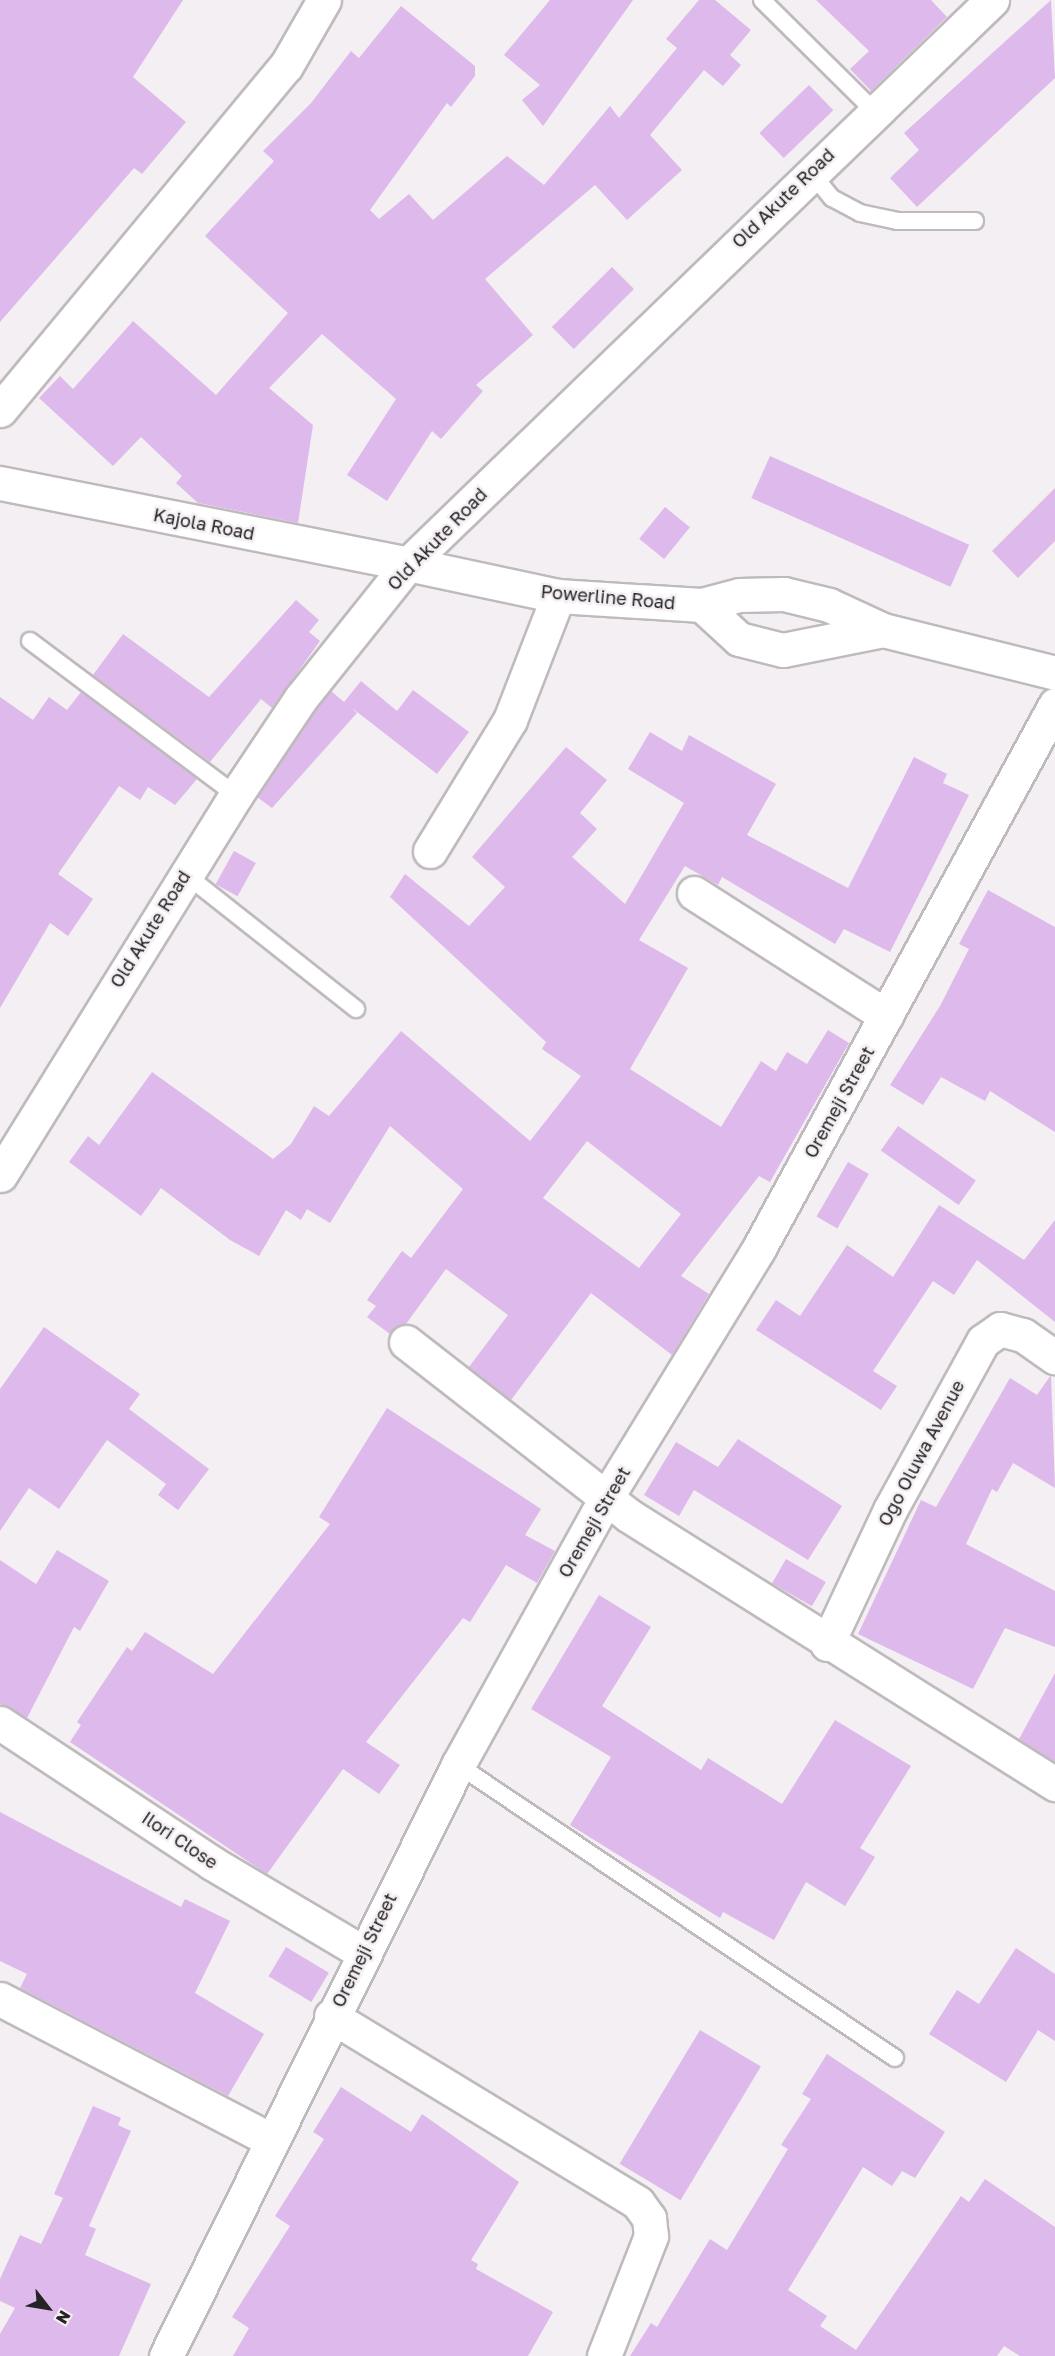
<!DOCTYPE html>
<style>
body{margin:0}
#map{position:relative;width:1055px;height:2356px;overflow:hidden;background:#f4eff2;font-family:"Golos Text",sans-serif}
div>[style]{position:absolute}
.building>*{inset:0;background:#ddbaeb;transform-origin:0 0}
.roads{filter:drop-shadow(2px 0 #bfbabd) drop-shadow(-2px 0 #bfbabd) drop-shadow(0 2px #bfbabd) drop-shadow(0 -2px #bfbabd)}
.service>*{height:16px;margin:-8px;padding:0 8px;transform-origin:8px;border-radius:8px;background:#fff}
.minor>*{height:33px;margin:-16.5px;padding:0 16.5px;transform-origin:16.5px;border-radius:16.5px;background:#fff}
.tertiary>*{height:33px;margin:-16.5px;padding:0 16.5px;transform-origin:16.5px;border-radius:16.5px;background:#fff}
span{translate:-50% -50%;white-space:nowrap;text-align:center;line-height:1.15;-webkit-text-stroke:5px #f4eff2;paint-order:stroke}
.street-label{font-size:18px;color:#252325}
.north{position:absolute;left:18px;top:2278px;width:60px;height:60px;-webkit-text-stroke:4px #f4eff2;paint-order:stroke;rotate:121deg;font-size:16px;font-weight:700;line-height:24px;text-align:center;color:#252325}
.north::after{content:'';display:block;margin:auto;width:21px;height:27px;background:#252325;clip-path:polygon(50% 0,100% 100%,50% 72%,0 100%)}
</style>
<div id="map">
<div class="building">
<div style="clip-path:polygon(0 0,183px 0,133px 77px,186px 122px,142px 174px,134px 168px,0 322px)"></div>
<div style="clip-path:polygon(550px 0,633px 0,543px 126px,522px 100px,540px 85px,504px 55px)"></div>
<div style="clip-path:polygon(699px 0,715px 0,751px 30px,730px 55px,741px 65px,723px 86px,704px 70px,650px 135px,682px 170px,627px 220px,595px 185px,485px 279px,533px 335px,476px 385px,483px 391px,441px 439px,432px 431px,387px 501px,347px 475px,396px 399px,322px 334px,269px 388px,313px 425px,298px 523px,198px 503px,176px 483px,182px 476px,141px 437px,113px 466px,39px 398px,60px 376px,73px 389px,133px 321px,216px 395px,288px 313px,205px 236px,274px 161px,263px 151px,311px 103px,351px 51px,359px 58px,401px 6px,475px 66px,475px 76px,451px 107px,447px 103px,370px 210px,379px 219px,409px 194px,433px 220px,507px 156px,544px 185px,610px 106px,619px 118px,677px 48px,666px 39px)"></div>
<div style="clip-path:polygon(816px 0,931px 0,947px 17px,871px 91px,850px 69px,869px 51px)"></div>
<div style="clip-path:polygon(1051px 0,1055px 78px,917px 207px,890px 178px,919px 150px,904px 133px)"></div>
<div style="left:809px;top:85px;width:35px;height:69px;rotate:46deg"></div>
<div style="left:612px;top:267px;width:31px;height:85px;rotate:45deg"></div>
<div style="left:770px;top:456px;width:218px;height:46px;rotate:24deg"></div>
<div style="clip-path:polygon(1055px 488px,1055px 541px,1018px 578px,992px 551px)"></div>
<div style="left:665px;top:507px;width:32px;height:41px;rotate:39deg"></div>
<div style="clip-path:polygon(296px 600px,319px 620px,309px 632px,320px 641px,272px 708px,261px 699px,210px 762px,93px 675px,123px 634px,209px 697px)"></div>
<div style="clip-path:polygon(361px 681px,397px 711px,413px 690px,469px 732px,437px 774px,352px 708px,357px 713px,272px 808px,257px 797px,316px 709px,331px 691px,344px 702px)"></div>
<div style="clip-path:polygon(81px 692px,197px 779px,175px 805px,148px 787px,140px 800px,119px 786px,58px 874px,93px 899px,68px 936px,50px 923px,0 1008px,0 697px,33px 720px,49px 697px,67px 710px)"></div>
<div style="clip-path:polygon(evenodd,650px 732px,682px 751px,689px 735px,776px 784px,747px 835px,848px 888px,914px 757px,947px 774px,943px 783px,969px 795px,890px 952px,844px 929px,835px 944px,722px 877px,718px 885px,685px 866px,639px 940px,688px 968px,630px 1069px,721px 1127px,761px 1061px,776px 1071px,787px 1052px,807px 1064px,828px 1030px,849px 1043px,770px 1182px,759px 1176px,681px 1276px,709px 1294px,672px 1355px,591px 1293px,511px 1400px,469px 1367px,508px 1315px,446px 1269px,406px 1324px,390px 1334px,367px 1317px,376px 1306px,367px 1300px,402px 1251px,411px 1258px,463px 1189px,390px 1126px,330px 1223px,307px 1209px,301px 1220px,286px 1210px,259px 1256px,230px 1240px,161px 1188px,141px 1216px,69px 1162px,88px 1136px,99px 1145px,152px 1072px,273px 1159px,291px 1144px,314px 1106px,329px 1116px,401px 1031px,530px 1141px,581px 1076px,542px 1049px,546px 1042px,390px 897px,405px 874px,469px 926px,505px 887px,472px 857px,566px 747px,607px 780px,580px 813px,597px 829px,572px 857px,625px 904px,684px 803px,628px 769px,650px 732px,587px 1141px,681px 1214px,639px 1268px,543px 1198px,587px 1141px)"></div>
<div style="left:234px;top:851px;width:25px;height:38px;rotate:29deg"></div>
<div style="clip-path:polygon(988px 890px,1055px 927px,1055px 1132px,990px 1091px,985px 1101px,941px 1077px,923px 1105px,890px 1085px,940px 1006px,969px 949px,959px 944px)"></div>
<div style="left:898px;top:1126px;width:95px;height:30px;rotate:35deg"></div>
<div style="left:848px;top:1162px;width:24px;height:63px;rotate:30deg"></div>
<div style="clip-path:polygon(939px 1205px,1024px 1260px,1055px 1220px,1055px 1322px,977px 1260px,954px 1295px,933px 1281px,873px 1371px,897px 1386px,881px 1410px,756px 1330px,776px 1300px,800px 1316px,847px 1245px,893px 1277px)"></div>
<div style="clip-path:polygon(44px 1327px,140px 1394px,129px 1409px,209px 1469px,178px 1510px,158px 1495px,166px 1484px,107px 1440px,59px 1509px,29px 1488px,0 1531px,0 1389px)"></div>
<div style="clip-path:polygon(1051px 1375px,1055px 1488px,1013px 1463px,997px 1492px,992px 1489px,966px 1544px,1055px 1591px,1055px 1647px,1005px 1628px,973px 1689px,858px 1634px,921px 1500px,936px 1507px,1010px 1378px,1037px 1395px)"></div>
<div style="clip-path:polygon(387px 1408px,541px 1509px,525px 1535px,555px 1551px,537px 1583px,506px 1565px,470px 1622px,463px 1618px,366px 1742px,400px 1765px,379px 1794px,343px 1769px,267px 1874px,70px 1742px,81px 1725px,77px 1722px,127px 1647px,132px 1651px,145px 1632px,213px 1674px,330px 1524px,319px 1517px)"></div>
<div style="clip-path:polygon(738px 1439px,842px 1506px,808px 1560px,694px 1490px,679px 1516px,644px 1495px,676px 1442px,718px 1467px)"></div>
<div style="clip-path:polygon(57px 1550px,109px 1581px,80px 1631px,74px 1627px,27px 1718px,0 1704px,0 1560px,36px 1584px)"></div>
<div style="left:786px;top:1559px;width:46px;height:28px;rotate:30deg"></div>
<div style="clip-path:polygon(599px 1595px,651px 1627px,602px 1706px,701px 1770px,708px 1758px,782px 1804px,835px 1720px,911px 1766px,860px 1848px,875px 1857px,845px 1906px,806px 1882px,774px 1940px,723px 1912px,720px 1918px,570px 1825px,611px 1757px,531px 1709px)"></div>
<div style="clip-path:polygon(1055px 1673px,1055px 1762px,1019px 1739px)"></div>
<div style="clip-path:polygon(0 1812px,181px 1907px,185px 1899px,230px 1921px,195px 1993px,264px 2034px,228px 2096px,20px 1988px,27px 1974px,0 1961px)"></div>
<div style="left:286px;top:1947px;width:50px;height:34px;rotate:31deg"></div>
<div style="clip-path:polygon(1016px 1948px,1055px 1974px,1055px 2041px,1038px 2030px,1006px 2082px,929px 2034px,957px 1990px,979px 2004px)"></div>
<div style="left:700px;top:2030px;width:71px;height:156px;rotate:31deg"></div>
<div style="clip-path:polygon(827px 2054px,945px 2132px,915px 2178px,902px 2171px,892px 2186px,863px 2167px,788px 2290px,827px 2316px,820px 2326px,856px 2350px,961px 2196px,969px 2202px,985px 2179px,1055px 2227px,1055px 2356px,1020px 2356px,1004px 2346px,997px 2356px,630px 2356px,651px 2323px,657px 2327px,710px 2239px,727px 2250px,788px 2149px,781px 2145px,811px 2099px,802px 2094px)"></div>
<div style="clip-path:polygon(341px 2087px,411px 2132px,422px 2114px,519px 2182px,471px 2260px,478px 2264px,476px 2269px,553px 2312px,528px 2356px,233px 2356px,249px 2328px,232px 2317px,290px 2226px,275px 2216px,324px 2139px,313px 2132px)"></div>
<div style="clip-path:polygon(93px 2106px,121px 2118px,118px 2125px,131px 2131px,89px 2226px,96px 2229px,85px 2255px,151px 2284px,119px 2356px,0 2356px,0 2334px,15px 2308px,0 2301px,0 2279px,20px 2235px,41px 2244px,63px 2198px,54px 2194px)"></div>
</div>
<div class="roads">
<div class="service">
<div style="left:762px;top:0;width:158px;rotate:44.7deg"></div>
<div style="left:810px;top:171px;width:35px;rotate:51deg"></div>
<div style="left:832px;top:198px;width:32px;rotate:28deg"></div>
<div style="left:860px;top:213px;width:38px;rotate:12deg"></div>
<div style="left:897px;top:221px;width:78px"></div>
<div style="left:30px;top:641px;width:257px;rotate:36.8deg"></div>
<div style="left:185px;top:874px;width:218px;rotate:38.3deg"></div>
<div style="left:458px;top:1765px;width:526px;rotate:33.84deg"></div>
</div>
<div class="minor">
<div style="left:0;top:410px;width:447px;rotate:-50.3deg"></div>
<div style="left:286px;top:66px;width:76px;rotate:-60.1deg"></div>
<div style="left:0;top:483px;width:416px;rotate:11.2deg"></div>
<div style="left:408px;top:564px;width:171px;rotate:128.6deg"></div>
<div style="left:301px;top:698px;width:117px;rotate:123.8deg"></div>
<div style="left:236px;top:795px;width:447px;rotate:121.8deg"></div>
<div style="left:430px;top:851px;width:153px;rotate:-58.6deg"></div>
<div style="left:510px;top:720px;width:133px;rotate:-68.8deg"></div>
<div style="left:694px;top:893px;width:228px;rotate:32.6deg"></div>
<div style="left:406px;top:1342px;width:281px;rotate:37.9deg"></div>
<div style="left:628px;top:1515px;width:505px;rotate:32.21deg"></div>
<div style="left:827px;top:1644px;width:148px;rotate:-64.8deg"></div>
<div style="left:890px;top:1510px;width:193px;rotate:-61.2deg"></div>
<div style="left:983px;top:1341px;width:21px;rotate:-35deg"></div>
<div style="left:1000px;top:1329px;width:24px;rotate:15deg"></div>
<div style="left:1023px;top:1335px;width:39px;rotate:35deg"></div>
<div style="left:0;top:1723px;width:254px;rotate:33.4deg"></div>
<div style="left:212px;top:1863px;width:174px;rotate:30.7deg"></div>
<div style="left:0;top:1999px;width:305px;rotate:27.5deg"></div>
<div style="left:331px;top:2016px;width:359px;rotate:31.3deg"></div>
<div style="left:638px;top:2203px;width:19px;rotate:54deg"></div>
<div style="left:649px;top:2218px;width:18px;rotate:84deg"></div>
<div style="left:651px;top:2236px;width:129px;rotate:111.4deg"></div>
<div style="left:166px;top:2356px;width:659px;rotate:-63.71deg"></div>
<div style="left:458px;top:1765px;width:305px;rotate:-61deg"></div>
<div style="left:606px;top:1498px;width:291px;rotate:-58.5deg"></div>
<div style="left:758px;top:1250px;width:621px;rotate:-61.41deg"></div>
</div>
<div class="tertiary">
<div style="left:408px;top:564px;width:812px;rotate:-44deg"></div>
<div style="left:408px;top:564px;width:153px;rotate:12deg"></div>
<div style="left:558px;top:596px;width:144px;rotate:3.6deg"></div>
<div style="left:702px;top:605px;width:38px;rotate:-15deg"></div>
<div style="left:739px;top:595px;width:45px;rotate:-1.3deg"></div>
<div style="left:784px;top:594px;width:46px;rotate:13.7deg"></div>
<div style="left:829px;top:605px;width:60px;rotate:24.8deg"></div>
<div style="left:883px;top:630px;width:177px;rotate:14deg"></div>
<div style="left:702px;top:605px;width:50px;rotate:42.6deg"></div>
<div style="left:739px;top:639px;width:45px;rotate:14deg"></div>
<div style="left:783px;top:650px;width:102px;rotate:-11.3deg"></div>
</div>
</div>
<div class="street-label">
<span style="left:783px;top:198px;rotate:-44deg">Old Akute Road</span>
<span style="left:204px;top:524px;rotate:11deg">Kajola Road</span>
<span style="left:437px;top:539px;rotate:-46deg">Old Akute Road</span>
<span style="left:608px;top:597px;rotate:5deg">Powerline Road</span>
<span style="left:150px;top:929px;rotate:-58deg">Old Akute Road</span>
<span style="left:839px;top:1102px;rotate:-61deg">Oremeji Street</span>
<span style="left:921px;top:1453px;rotate:-62deg">Ogo Oluwa Avenue</span>
<span style="left:594px;top:1522px;rotate:-60deg">Oremeji Street</span>
<span style="left:180px;top:1840px;rotate:34deg">Ilori Close</span>
<span style="left:364px;top:1950px;rotate:-64deg">Oremeji Street</span>
</div>
<div class="north">N</div>
</div>
